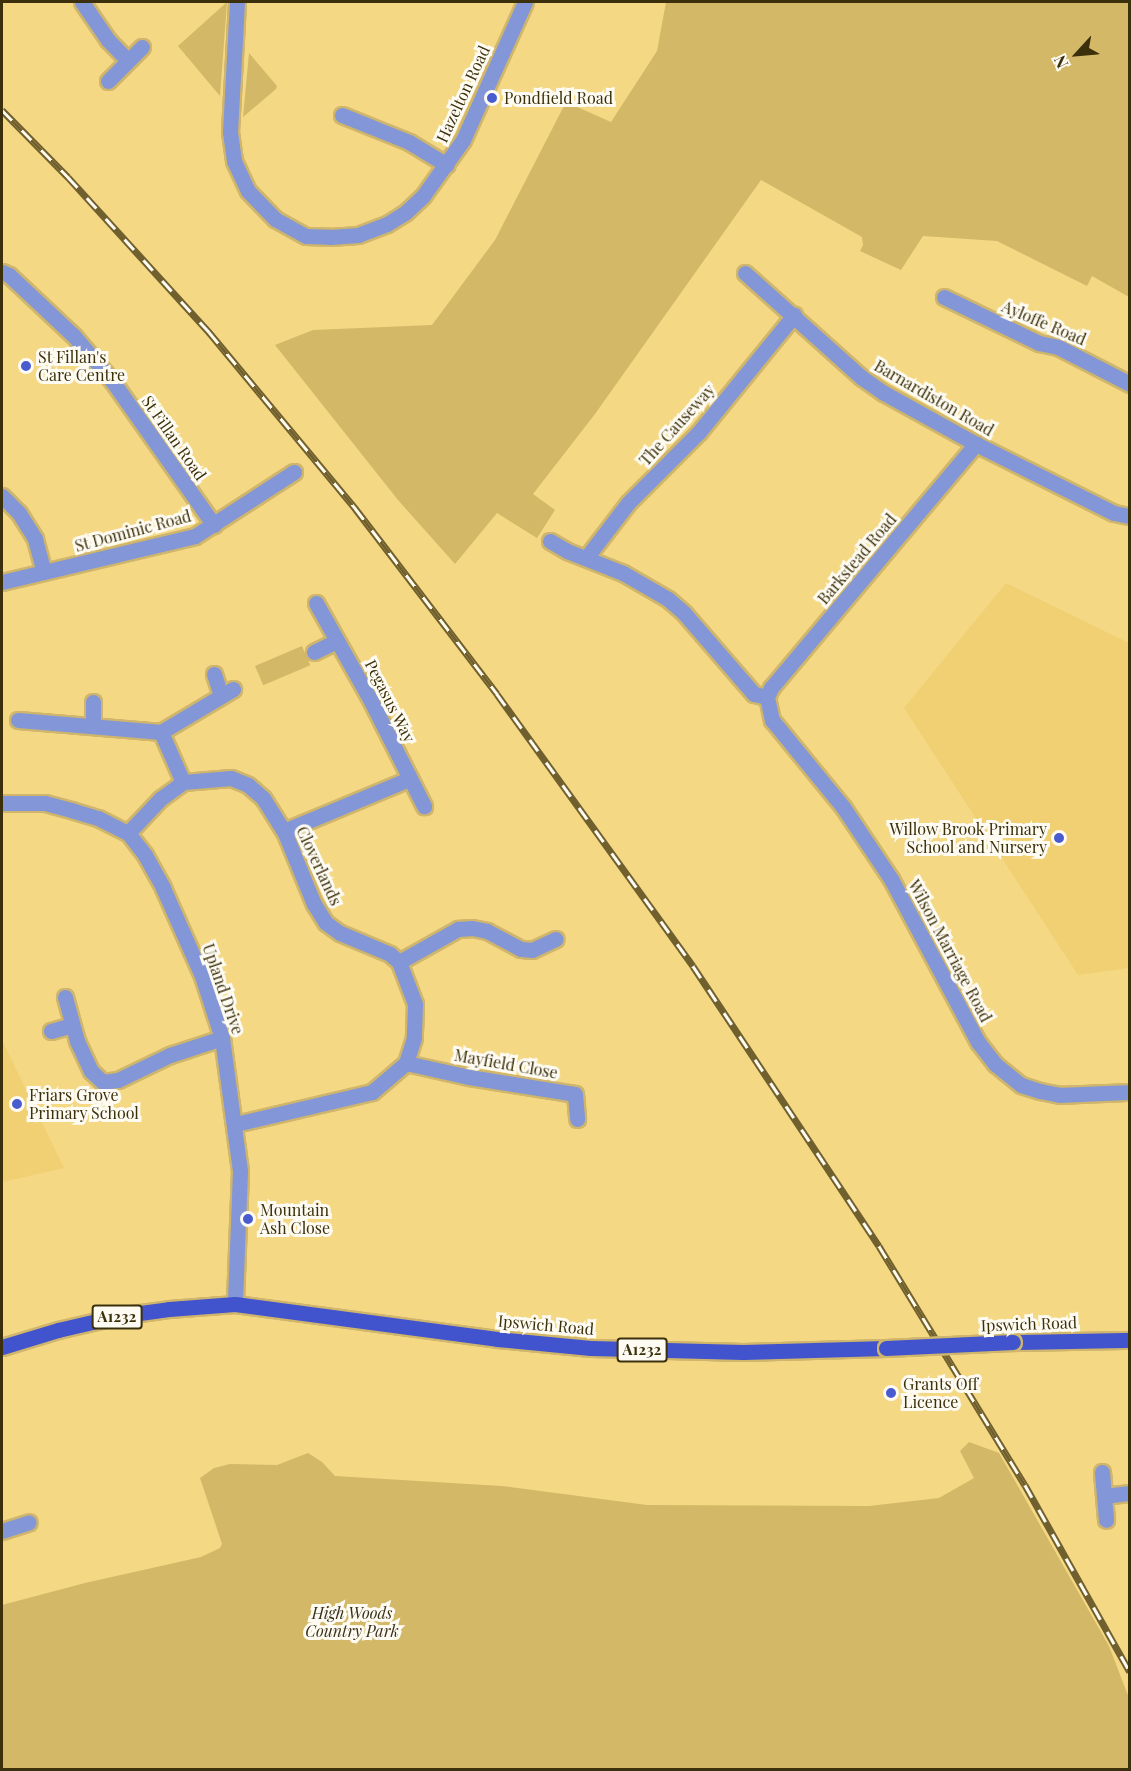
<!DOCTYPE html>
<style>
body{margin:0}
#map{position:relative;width:1131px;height:1771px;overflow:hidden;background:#f4d884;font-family:"Playfair Display",serif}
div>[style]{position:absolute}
.built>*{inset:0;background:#f0d073}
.green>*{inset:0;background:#d3b867;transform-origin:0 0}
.roads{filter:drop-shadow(2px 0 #cfb66c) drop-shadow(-2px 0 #cfb66c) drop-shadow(0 2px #cfb66c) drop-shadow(0 -2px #cfb66c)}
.minor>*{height:15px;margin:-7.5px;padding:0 7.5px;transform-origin:7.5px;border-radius:7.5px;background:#8396d7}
.primary>*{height:15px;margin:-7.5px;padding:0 7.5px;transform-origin:7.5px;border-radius:7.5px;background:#4153cd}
.rail>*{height:7px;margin-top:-3.5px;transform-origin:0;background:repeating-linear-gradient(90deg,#fefbf3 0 14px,#70602e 0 28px);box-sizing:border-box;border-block:2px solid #70602e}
.bridges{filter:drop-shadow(2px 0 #cfb66c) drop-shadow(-2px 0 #cfb66c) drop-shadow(0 2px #cfb66c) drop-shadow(0 -2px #cfb66c)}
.primary-bridge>*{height:15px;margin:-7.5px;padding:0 7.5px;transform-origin:7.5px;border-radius:7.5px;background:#4153cd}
.dots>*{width:16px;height:16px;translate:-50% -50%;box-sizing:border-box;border:3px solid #fefbf3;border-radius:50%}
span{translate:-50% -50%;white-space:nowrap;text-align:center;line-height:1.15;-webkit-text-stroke:6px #fefbf3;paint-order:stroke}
.shield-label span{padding:2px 4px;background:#fefbf3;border:2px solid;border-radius:4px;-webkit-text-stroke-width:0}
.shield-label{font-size:15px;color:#3b300b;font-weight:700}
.street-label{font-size:16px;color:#3b300b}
.poi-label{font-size:16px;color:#3b300b}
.left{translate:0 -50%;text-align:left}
.right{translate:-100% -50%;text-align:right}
.park-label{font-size:16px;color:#38301a;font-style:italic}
.frame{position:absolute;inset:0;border:3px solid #3b300b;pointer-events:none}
.north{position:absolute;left:1047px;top:24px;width:60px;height:60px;-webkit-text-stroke:4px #fefbf3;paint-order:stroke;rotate:244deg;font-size:16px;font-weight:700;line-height:24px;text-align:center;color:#3b300b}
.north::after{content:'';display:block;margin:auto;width:21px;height:27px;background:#3b300b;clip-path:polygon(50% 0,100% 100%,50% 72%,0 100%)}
</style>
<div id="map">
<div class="built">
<div style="clip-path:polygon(1006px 583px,1129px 643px,1129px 968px,1078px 975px,904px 708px)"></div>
<div style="clip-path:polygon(2px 1040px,64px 1168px,2px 1182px)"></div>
</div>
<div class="green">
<div style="clip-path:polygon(227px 2px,220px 96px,178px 46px)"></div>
<div style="clip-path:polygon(666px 2px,1129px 2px,1129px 297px,1092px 276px,1087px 286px,997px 241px,923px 236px,901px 270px,860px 251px,863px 245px,862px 237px,761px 180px,595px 414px,533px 494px,555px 510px,537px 538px,497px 513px,455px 564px,398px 500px,275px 345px,313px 330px,432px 325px,495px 240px,566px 102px,611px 122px,657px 51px)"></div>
<div style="clip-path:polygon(249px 53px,277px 86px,276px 89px,243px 117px)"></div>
<div style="left:302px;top:646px;width:21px;height:51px;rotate:67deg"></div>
<div style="clip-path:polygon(969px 1442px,999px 1453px,1109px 1646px,1129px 1698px,1129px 1769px,2px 1769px,2px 1605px,85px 1583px,201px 1557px,220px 1548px,222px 1544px,200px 1478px,214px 1468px,230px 1464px,277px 1465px,308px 1453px,322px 1462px,335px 1476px,502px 1486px,647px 1505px,869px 1506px,939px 1498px,974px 1478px,960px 1451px)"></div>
</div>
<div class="roads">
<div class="minor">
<div style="left:82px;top:2px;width:46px;rotate:55.6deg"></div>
<div style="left:108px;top:40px;width:28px;rotate:46deg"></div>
<div style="left:237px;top:2px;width:130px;rotate:93.1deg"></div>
<div style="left:230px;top:132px;width:29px;rotate:82deg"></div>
<div style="left:234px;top:161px;width:33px;rotate:65deg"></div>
<div style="left:248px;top:191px;width:39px;rotate:46deg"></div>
<div style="left:275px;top:219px;width:35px;rotate:29deg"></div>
<div style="left:306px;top:236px;width:24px;rotate:2deg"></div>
<div style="left:330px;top:237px;width:28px;rotate:-4deg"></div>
<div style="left:358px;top:235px;width:31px;rotate:-21deg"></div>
<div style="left:387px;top:224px;width:22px;rotate:-32deg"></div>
<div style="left:406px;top:212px;width:23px;rotate:-43deg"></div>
<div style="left:423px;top:196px;width:69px;rotate:-54.5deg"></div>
<div style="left:463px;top:140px;width:151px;rotate:-65.8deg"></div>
<div style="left:108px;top:81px;width:48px;rotate:-45deg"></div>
<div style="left:342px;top:115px;width:72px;rotate:21.9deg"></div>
<div style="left:409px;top:142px;width:44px;rotate:31.2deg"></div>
<div style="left:2px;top:272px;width:8px;rotate:23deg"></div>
<div style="left:9px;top:275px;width:89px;rotate:43.2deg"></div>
<div style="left:74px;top:336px;width:60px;rotate:49.7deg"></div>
<div style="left:113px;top:382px;width:175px;rotate:54.8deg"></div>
<div style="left:745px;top:273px;width:156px;rotate:41.9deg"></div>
<div style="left:861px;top:377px;width:28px;rotate:35deg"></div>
<div style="left:884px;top:393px;width:105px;rotate:29deg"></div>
<div style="left:976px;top:444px;width:154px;rotate:26.6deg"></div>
<div style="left:1114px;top:513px;width:16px;rotate:11deg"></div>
<div style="left:944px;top:297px;width:106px;rotate:25.8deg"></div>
<div style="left:1039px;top:343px;width:19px;rotate:12deg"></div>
<div style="left:1058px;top:347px;width:81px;rotate:27.2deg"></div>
<div style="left:2px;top:496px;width:24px;rotate:45deg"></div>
<div style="left:19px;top:513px;width:31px;rotate:58deg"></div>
<div style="left:35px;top:539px;width:34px;rotate:75deg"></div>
<div style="left:550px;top:541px;width:20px;rotate:30deg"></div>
<div style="left:567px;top:551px;width:60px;rotate:21.4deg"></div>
<div style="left:623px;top:573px;width:52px;rotate:30deg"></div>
<div style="left:668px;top:599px;width:21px;rotate:41deg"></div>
<div style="left:684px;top:613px;width:107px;rotate:49.2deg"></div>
<div style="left:754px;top:694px;width:13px;rotate:13deg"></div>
<div style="left:767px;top:697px;width:24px;rotate:78deg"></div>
<div style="left:772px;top:720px;width:112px;rotate:50.8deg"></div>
<div style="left:843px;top:807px;width:87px;rotate:56.3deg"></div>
<div style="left:891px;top:879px;width:185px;rotate:61.9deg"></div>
<div style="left:978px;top:1042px;width:28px;rotate:52deg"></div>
<div style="left:995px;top:1064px;width:33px;rotate:39deg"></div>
<div style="left:1021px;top:1085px;width:20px;rotate:18deg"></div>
<div style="left:1040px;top:1091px;width:20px;rotate:11deg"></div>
<div style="left:1060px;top:1095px;width:70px;rotate:-2.5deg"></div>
<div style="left:586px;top:558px;width:69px;rotate:-52.6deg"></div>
<div style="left:628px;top:503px;width:100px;rotate:-45deg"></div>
<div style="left:699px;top:432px;width:151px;rotate:-50.9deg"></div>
<div style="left:2px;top:582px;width:198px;rotate:-13.4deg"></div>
<div style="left:195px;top:536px;width:118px;rotate:-32.9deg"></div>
<div style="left:316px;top:603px;width:112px;rotate:60.7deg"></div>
<div style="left:371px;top:701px;width:118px;rotate:63.2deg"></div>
<div style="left:314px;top:652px;width:25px;rotate:-26deg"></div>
<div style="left:214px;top:674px;width:22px;rotate:72deg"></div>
<div style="left:767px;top:697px;width:10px;rotate:-66deg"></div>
<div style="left:771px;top:688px;width:319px;rotate:-50deg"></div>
<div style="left:93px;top:702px;width:22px;rotate:90deg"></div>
<div style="left:18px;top:720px;width:144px;rotate:4.8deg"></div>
<div style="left:161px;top:732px;width:84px;rotate:-30.8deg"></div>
<div style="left:161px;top:732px;width:55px;rotate:66.3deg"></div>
<div style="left:2px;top:803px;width:43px"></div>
<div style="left:45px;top:803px;width:27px;rotate:15deg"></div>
<div style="left:71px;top:810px;width:28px;rotate:17deg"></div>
<div style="left:98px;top:818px;width:34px;rotate:27deg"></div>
<div style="left:128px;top:833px;width:28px;rotate:52deg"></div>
<div style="left:145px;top:855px;width:38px;rotate:61deg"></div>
<div style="left:163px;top:888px;width:96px;rotate:66.1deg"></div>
<div style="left:202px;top:976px;width:65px;rotate:72.1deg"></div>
<div style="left:222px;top:1038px;width:134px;rotate:82.3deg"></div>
<div style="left:240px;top:1171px;width:133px;rotate:92.2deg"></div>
<div style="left:284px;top:831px;width:135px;rotate:-22.6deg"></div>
<div style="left:128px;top:833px;width:47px;rotate:-46.7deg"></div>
<div style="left:160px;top:799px;width:29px;rotate:-36deg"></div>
<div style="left:183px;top:782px;width:48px;rotate:-4.8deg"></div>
<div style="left:231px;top:778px;width:18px;rotate:22deg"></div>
<div style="left:248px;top:785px;width:20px;rotate:41deg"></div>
<div style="left:263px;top:798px;width:39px;rotate:58deg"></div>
<div style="left:284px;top:831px;width:79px;rotate:67.7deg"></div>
<div style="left:314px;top:904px;width:22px;rotate:58deg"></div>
<div style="left:326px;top:923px;width:17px;rotate:36deg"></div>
<div style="left:340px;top:933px;width:54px;rotate:22.8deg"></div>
<div style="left:390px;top:954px;width:12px;rotate:42deg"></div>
<div style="left:399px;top:962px;width:45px;rotate:69.1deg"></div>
<div style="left:415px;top:1004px;width:34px;rotate:92deg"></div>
<div style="left:414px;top:1038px;width:26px;rotate:108deg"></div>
<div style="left:406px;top:1063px;width:45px;rotate:139.5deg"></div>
<div style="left:372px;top:1092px;width:140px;rotate:166.8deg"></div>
<div style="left:399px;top:962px;width:68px;rotate:-29.2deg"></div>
<div style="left:458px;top:929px;width:14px;rotate:-4deg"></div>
<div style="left:472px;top:928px;width:15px;rotate:11deg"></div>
<div style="left:487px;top:931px;width:38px;rotate:28deg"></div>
<div style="left:521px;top:949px;width:11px;rotate:5deg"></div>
<div style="left:532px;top:950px;width:26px;rotate:-25deg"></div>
<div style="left:65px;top:997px;width:46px;rotate:74.7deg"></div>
<div style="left:77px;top:1041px;width:33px;rotate:65deg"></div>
<div style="left:91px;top:1071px;width:16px;rotate:43deg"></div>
<div style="left:103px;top:1082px;width:15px;rotate:-8deg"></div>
<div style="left:118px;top:1080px;width:58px;rotate:-25.7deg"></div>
<div style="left:170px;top:1055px;width:55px;rotate:-18.1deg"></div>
<div style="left:51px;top:1031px;width:22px;rotate:-16deg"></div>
<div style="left:406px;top:1063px;width:65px;rotate:12.5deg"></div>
<div style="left:469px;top:1077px;width:107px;rotate:9.1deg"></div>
<div style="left:575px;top:1094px;width:25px;rotate:85deg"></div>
<div style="left:1102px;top:1472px;width:48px;rotate:85.2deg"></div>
<div style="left:1104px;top:1496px;width:26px;rotate:-7deg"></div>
<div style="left:2px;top:1531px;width:28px;rotate:-18deg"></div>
</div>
<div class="primary">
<div style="left:1013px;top:1342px;width:117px;rotate:-1deg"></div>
<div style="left:2px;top:1347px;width:59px;rotate:-16.9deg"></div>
<div style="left:58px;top:1330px;width:62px;rotate:-13.1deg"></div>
<div style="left:118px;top:1316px;width:51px;rotate:-7.8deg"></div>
<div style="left:169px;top:1309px;width:66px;rotate:-4.3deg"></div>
<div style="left:235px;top:1304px;width:264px;rotate:7.6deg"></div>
<div style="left:497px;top:1339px;width:94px;rotate:5.5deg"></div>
<div style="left:591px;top:1348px;width:152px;rotate:1.5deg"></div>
<div style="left:743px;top:1352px;width:143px;rotate:-1.6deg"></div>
</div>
</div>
<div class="rail">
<div style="left:2px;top:110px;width:94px;rotate:45.4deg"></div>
<div style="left:68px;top:177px;width:210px;rotate:47.7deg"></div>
<div style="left:209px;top:332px;width:229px;rotate:50.3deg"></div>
<div style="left:355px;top:508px;width:234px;rotate:52.6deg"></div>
<div style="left:497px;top:694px;width:335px;rotate:54.2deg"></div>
<div style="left:693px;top:966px;width:336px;rotate:56.4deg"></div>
<div style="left:879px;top:1246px;width:280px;rotate:58.6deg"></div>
<div style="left:1025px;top:1485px;width:214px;rotate:60.7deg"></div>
</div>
<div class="bridges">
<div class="primary-bridge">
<div style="left:886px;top:1348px;width:127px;rotate:-2.7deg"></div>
</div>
</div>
<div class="dots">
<div style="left:492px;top:98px;background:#485cd0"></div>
<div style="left:26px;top:366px;background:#485cd0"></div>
<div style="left:1059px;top:838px;background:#485cd0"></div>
<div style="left:17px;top:1104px;background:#485cd0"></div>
<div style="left:248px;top:1219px;background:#485cd0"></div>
<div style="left:891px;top:1393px;background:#485cd0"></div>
</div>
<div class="shield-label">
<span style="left:117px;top:1317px">A1232</span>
<span style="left:642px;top:1350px">A1232</span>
</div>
<div class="street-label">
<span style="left:463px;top:94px;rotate:-65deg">Hazelton Road</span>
<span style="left:1044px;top:323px;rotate:23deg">Ayloffe Road</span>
<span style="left:934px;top:398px;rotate:30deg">Barnardiston Road</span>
<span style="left:677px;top:425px;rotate:-48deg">The Causeway</span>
<span style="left:174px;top:438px;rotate:55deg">St Fillan Road</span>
<span style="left:133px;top:531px;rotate:-15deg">St Dominic Road</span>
<span style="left:857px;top:559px;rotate:-50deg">Barkstead Road</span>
<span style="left:390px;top:701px;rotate:63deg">Pegasus Way</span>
<span style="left:319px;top:866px;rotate:65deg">Cloverlands</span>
<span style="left:950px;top:951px;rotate:62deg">Wilson Marriage Road</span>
<span style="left:223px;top:989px;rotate:71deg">Upland Drive</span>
<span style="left:506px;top:1064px;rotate:10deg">Mayfield Close</span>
<span style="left:1029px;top:1324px;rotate:-2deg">Ipswich Road</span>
<span style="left:546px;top:1325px;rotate:5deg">Ipswich Road</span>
</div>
<div class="poi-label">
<span class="left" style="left:504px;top:98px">Pondfield Road</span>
<span class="left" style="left:38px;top:366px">St Fillan's<br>Care Centre</span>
<span class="right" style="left:1047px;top:838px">Willow Brook Primary<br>School and Nursery</span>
<span class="left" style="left:29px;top:1104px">Friars Grove<br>Primary School</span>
<span class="left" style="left:260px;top:1219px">Mountain<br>Ash Close</span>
<span class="left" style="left:903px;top:1393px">Grants Off<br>Licence</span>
</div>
<div class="park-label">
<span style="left:352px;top:1622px">High Woods<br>Country Park</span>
</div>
<div class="frame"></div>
<div class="north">N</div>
</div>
